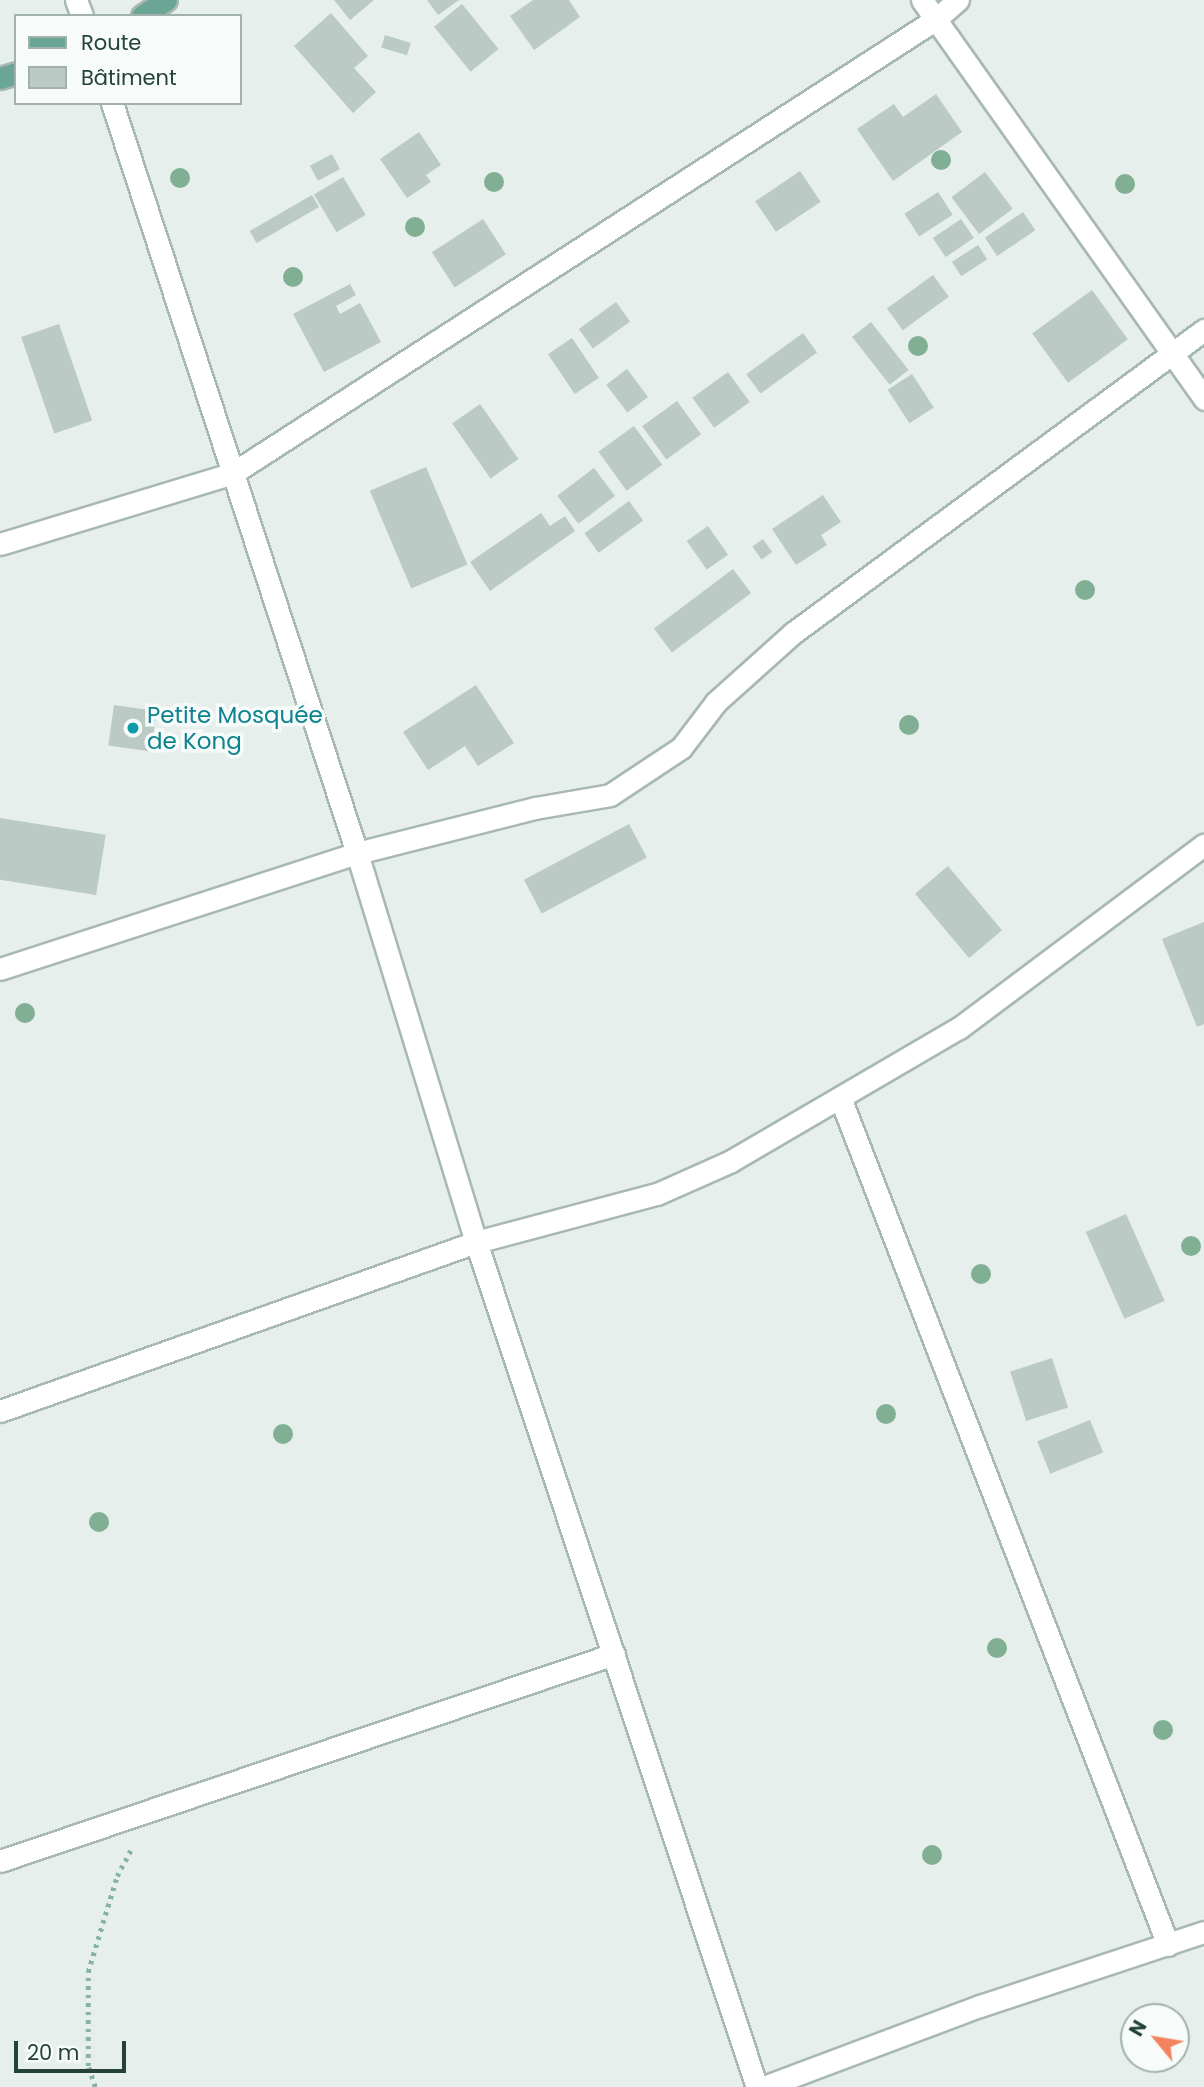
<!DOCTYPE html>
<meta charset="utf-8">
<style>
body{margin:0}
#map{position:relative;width:1204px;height:2087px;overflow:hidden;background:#e6efeb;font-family:Poppins,sans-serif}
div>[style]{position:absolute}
.building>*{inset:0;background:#bbcac4;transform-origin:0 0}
.path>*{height:4.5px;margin-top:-2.25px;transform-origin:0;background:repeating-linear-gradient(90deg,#86b3a5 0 3.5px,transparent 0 8.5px)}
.roads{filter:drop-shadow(2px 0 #a8b8b2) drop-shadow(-2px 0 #a8b8b2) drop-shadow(0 2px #a8b8b2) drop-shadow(0 -2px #a8b8b2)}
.minor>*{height:21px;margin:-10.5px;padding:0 10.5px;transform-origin:10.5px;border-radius:10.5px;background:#fff}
.major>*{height:21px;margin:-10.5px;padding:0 10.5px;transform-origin:10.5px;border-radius:10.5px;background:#6aa596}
.trees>*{width:20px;height:20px;margin:-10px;border-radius:50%;background:#80af93}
.dots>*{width:19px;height:19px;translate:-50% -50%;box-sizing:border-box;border:4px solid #f7fbf9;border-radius:50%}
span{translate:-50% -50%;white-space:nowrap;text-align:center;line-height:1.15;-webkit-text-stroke:7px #f7fbf9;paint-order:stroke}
.culture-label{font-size:23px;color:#0d838f}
.left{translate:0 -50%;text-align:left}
.legend{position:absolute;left:14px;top:14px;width:228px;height:91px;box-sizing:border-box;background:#f7fbf9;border:2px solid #a3b1ad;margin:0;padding:9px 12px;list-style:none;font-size:21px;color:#24423a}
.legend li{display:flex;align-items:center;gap:14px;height:35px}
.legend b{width:35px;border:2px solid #a3b1ad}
.north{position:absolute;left:1120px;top:2003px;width:70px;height:70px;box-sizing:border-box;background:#f7fbf9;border:2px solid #a3b1ad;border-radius:50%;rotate:300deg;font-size:19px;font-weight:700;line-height:28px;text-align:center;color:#24423a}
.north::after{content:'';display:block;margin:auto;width:24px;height:32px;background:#f4845f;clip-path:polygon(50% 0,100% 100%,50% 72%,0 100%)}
.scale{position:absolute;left:14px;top:2041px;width:112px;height:32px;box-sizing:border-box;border:4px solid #24423a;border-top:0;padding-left:9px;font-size:21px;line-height:24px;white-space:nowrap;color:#24423a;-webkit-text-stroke:5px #f7fbf9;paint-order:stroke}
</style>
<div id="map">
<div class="building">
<div style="clip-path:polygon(334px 0,374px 0,350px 20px)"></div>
<div style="clip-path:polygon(427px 0,459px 0,438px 15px)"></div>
<div style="clip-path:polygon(533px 0,569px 0,580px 17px,534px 50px,510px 16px)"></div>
<div style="left:462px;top:4px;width:58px;height:36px;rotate:51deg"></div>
<div style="clip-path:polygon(331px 13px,368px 56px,354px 68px,376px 92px,353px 113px,294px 46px)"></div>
<div style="left:385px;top:35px;width:27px;height:13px;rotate:17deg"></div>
<div style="clip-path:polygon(936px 94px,962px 132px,893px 181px,857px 129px,894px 104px,903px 117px)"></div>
<div style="clip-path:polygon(419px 132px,441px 165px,426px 175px,431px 182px,407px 198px,380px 159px)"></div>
<div style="left:332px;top:154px;width:17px;height:25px;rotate:62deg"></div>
<div style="left:800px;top:171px;width:37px;height:54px;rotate:56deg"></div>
<div style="left:985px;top:172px;width:46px;height:42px;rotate:53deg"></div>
<div style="left:343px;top:177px;width:44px;height:34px;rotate:59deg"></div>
<div style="left:938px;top:192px;width:27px;height:40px;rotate:57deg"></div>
<div style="left:312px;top:195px;width:14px;height:72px;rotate:60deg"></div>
<div style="left:1023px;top:212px;width:22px;height:46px;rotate:56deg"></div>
<div style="left:483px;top:219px;width:42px;height:61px;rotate:57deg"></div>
<div style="left:961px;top:219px;width:23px;height:34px;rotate:56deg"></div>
<div style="left:978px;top:245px;width:17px;height:31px;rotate:57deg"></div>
<div style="left:933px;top:275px;width:27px;height:57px;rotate:54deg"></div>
<div style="clip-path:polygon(350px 284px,356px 295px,336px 306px,340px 314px,360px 303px,381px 342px,324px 372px,293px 314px)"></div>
<div style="left:1092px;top:290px;width:61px;height:74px;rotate:54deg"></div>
<div style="left:616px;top:302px;width:24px;height:46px;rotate:54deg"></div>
<div style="left:871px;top:322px;width:61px;height:24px;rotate:52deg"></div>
<div style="left:59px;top:324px;width:102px;height:40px;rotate:71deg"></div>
<div style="left:803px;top:333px;width:24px;height:70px;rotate:54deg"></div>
<div style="left:572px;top:338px;width:48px;height:29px;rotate:56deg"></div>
<div style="left:627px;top:369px;width:35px;height:26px;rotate:53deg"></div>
<div style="left:728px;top:372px;width:37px;height:44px;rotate:54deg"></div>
<div style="left:912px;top:374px;width:40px;height:29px;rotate:57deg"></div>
<div style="left:677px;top:401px;width:41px;height:43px;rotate:54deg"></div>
<div style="left:480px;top:404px;width:67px;height:34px;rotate:55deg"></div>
<div style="left:634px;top:426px;width:48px;height:44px;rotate:54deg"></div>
<div style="left:426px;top:467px;width:106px;height:61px;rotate:67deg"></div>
<div style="left:594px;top:468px;width:35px;height:46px;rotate:53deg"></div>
<div style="clip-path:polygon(823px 495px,841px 522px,821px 535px,827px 545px,796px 565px,772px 529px)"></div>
<div style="left:629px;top:501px;width:24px;height:55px;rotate:54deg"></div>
<div style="clip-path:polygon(541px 513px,550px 526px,565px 516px,575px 531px,490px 591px,470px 562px)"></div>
<div style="left:708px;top:526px;width:35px;height:26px;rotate:55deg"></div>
<div style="left:763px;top:539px;width:16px;height:13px;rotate:55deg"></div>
<div style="left:733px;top:569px;width:30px;height:99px;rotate:53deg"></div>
<div style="clip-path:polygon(476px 685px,514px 743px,478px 766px,465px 746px,428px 770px,403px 732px)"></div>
<div style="left:114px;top:705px;width:43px;height:41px;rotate:8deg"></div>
<div style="left:0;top:818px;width:107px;height:61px;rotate:9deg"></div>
<div style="left:629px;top:824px;width:38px;height:119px;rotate:62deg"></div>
<div style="left:948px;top:866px;width:84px;height:43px;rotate:50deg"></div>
<div style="clip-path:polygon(1204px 922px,1204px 1024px,1197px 1027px,1162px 939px)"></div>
<div style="left:1126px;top:1214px;width:95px;height:44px;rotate:66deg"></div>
<div style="left:1052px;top:1358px;width:52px;height:44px;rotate:72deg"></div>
<div style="left:1090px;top:1420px;width:35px;height:57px;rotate:68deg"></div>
</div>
<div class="path">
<div style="left:95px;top:2087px;width:22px;rotate:-108deg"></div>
<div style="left:88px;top:2066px;width:94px;rotate:-90deg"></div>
<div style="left:88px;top:1972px;width:100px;rotate:-73.2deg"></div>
<div style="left:117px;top:1876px;width:32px;rotate:-62deg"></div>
</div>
<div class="roads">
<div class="minor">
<div style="left:76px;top:0;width:17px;rotate:69deg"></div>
<div style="left:922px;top:0;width:489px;rotate:54.7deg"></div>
<div style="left:112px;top:103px;width:789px;rotate:71.91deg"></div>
<div style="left:357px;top:853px;width:407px;rotate:73deg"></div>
<div style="left:476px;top:1242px;width:890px;rotate:71.61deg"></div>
<div style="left:0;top:544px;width:244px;rotate:-16.9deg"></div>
<div style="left:233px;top:473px;width:837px;rotate:-32.85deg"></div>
<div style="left:936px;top:19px;width:29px;rotate:-41deg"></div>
<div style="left:0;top:969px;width:375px;rotate:-18deg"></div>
<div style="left:357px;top:853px;width:184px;rotate:-14.2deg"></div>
<div style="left:535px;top:808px;width:76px;rotate:-9.8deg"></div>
<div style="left:610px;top:795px;width:85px;rotate:-33.5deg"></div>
<div style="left:681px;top:748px;width:58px;rotate:-52.7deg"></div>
<div style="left:716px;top:702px;width:103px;rotate:-41.9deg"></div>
<div style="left:793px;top:633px;width:511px;rotate:-36.4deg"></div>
<div style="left:841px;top:1100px;width:906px;rotate:68.84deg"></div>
<div style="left:0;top:1411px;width:505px;rotate:-19.55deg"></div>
<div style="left:476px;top:1242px;width:187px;rotate:-14.9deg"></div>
<div style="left:657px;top:1194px;width:81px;rotate:-24deg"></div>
<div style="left:731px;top:1161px;width:264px;rotate:-30.3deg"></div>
<div style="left:959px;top:1028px;width:306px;rotate:-36.8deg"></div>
<div style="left:0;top:1861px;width:648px;rotate:-18.63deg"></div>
<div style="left:764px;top:2087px;width:231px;rotate:-20.6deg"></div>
<div style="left:980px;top:2006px;width:236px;rotate:-18.3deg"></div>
</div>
<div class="major">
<div style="left:142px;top:16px;width:29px;rotate:-34deg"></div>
<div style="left:0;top:78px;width:17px;rotate:-17deg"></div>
</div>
</div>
<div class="trees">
<div style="left:941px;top:160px"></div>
<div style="left:180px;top:178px"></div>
<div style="left:494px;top:182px"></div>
<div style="left:1125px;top:184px"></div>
<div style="left:415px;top:227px"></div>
<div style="left:293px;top:277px"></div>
<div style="left:918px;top:346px"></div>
<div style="left:1085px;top:590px"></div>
<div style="left:909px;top:725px"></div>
<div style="left:25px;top:1013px"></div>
<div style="left:1191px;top:1246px"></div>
<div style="left:981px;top:1274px"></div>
<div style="left:886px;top:1414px"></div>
<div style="left:283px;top:1434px"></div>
<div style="left:99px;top:1522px"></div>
<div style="left:997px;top:1648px"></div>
<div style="left:1163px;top:1730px"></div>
<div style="left:932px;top:1855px"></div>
</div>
<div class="dots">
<div style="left:133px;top:728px;background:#0f9aa8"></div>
</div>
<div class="culture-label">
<span class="left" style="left:147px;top:728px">Petite Mosquée<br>de Kong</span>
</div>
<ul class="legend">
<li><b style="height:9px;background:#6aa596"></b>Route</li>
<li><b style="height:19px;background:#bbcac4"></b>Bâtiment</li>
</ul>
<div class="north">N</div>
<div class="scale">20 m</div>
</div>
